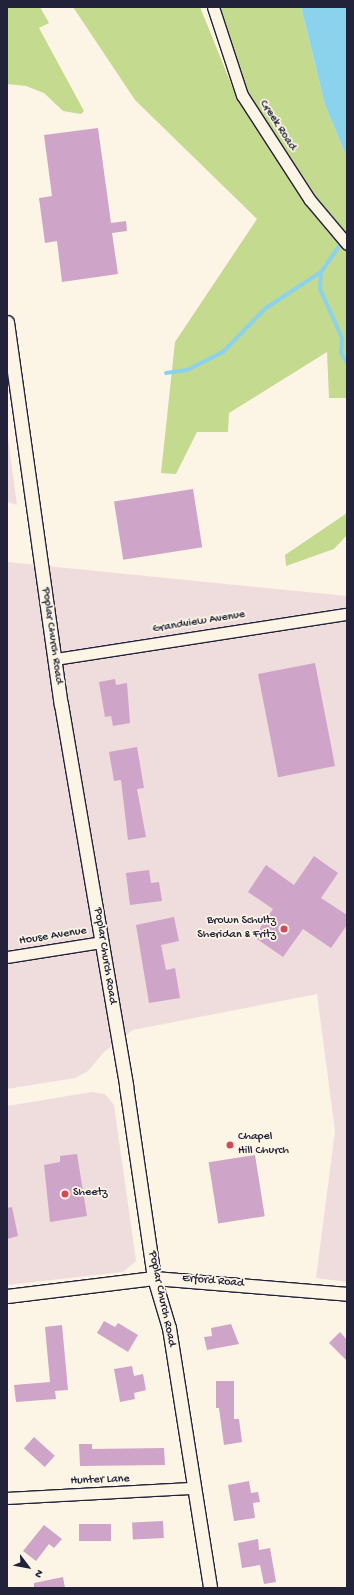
<!DOCTYPE html>
<style>
body{margin:0}
#map{position:relative;width:354px;height:1595px;overflow:hidden;background:#fcf5e5;font-family:"Gochi Hand",sans-serif}
div>[style]{position:absolute}
.built>*{inset:0;background:#eedddc}
.green>*{inset:0;background:#c4da8f}
.water>*{inset:0;background:#8bd2ed}
.stream>*{height:4px;margin:-2px;padding:0 2px;transform-origin:2px;border-radius:2px;background:#8bd2ed}
.building>*{inset:0;background:#cea4c8;transform-origin:0 0}
.roads{filter:drop-shadow(1px 0 #22223b) drop-shadow(-1px 0 #22223b) drop-shadow(0 1px #22223b) drop-shadow(0 -1px #22223b)}
.minor>*{height:11px;margin:-5.5px;padding:0 5.5px;transform-origin:5.5px;border-radius:5.5px;background:#fcf5e5}
.tertiary>*{height:13px;margin:-6.5px;padding:0 6.5px;transform-origin:6.5px;border-radius:6.5px;background:#fcf5e5}
.dots>*{width:11px;height:11px;translate:-50% -50%;box-sizing:border-box;border:2px solid #fcf5e5;border-radius:50%}
span{translate:-50% -50%;white-space:nowrap;text-align:center;line-height:1.15;-webkit-text-stroke:3.5px #fcf5e5;paint-order:stroke}
.street-label{font-size:12px;color:#22223b}
.poi-label{font-size:12px;color:#22223b}
.right{translate:-100% -50%;text-align:right}
.left{translate:0 -50%;text-align:left}
.frame{position:absolute;inset:0;border:8px solid #22223b;pointer-events:none}
.north{position:absolute;left:8px;top:1547px;width:40px;height:40px;-webkit-text-stroke:3px #fcf5e5;paint-order:stroke;rotate:122deg;font-size:11px;font-weight:700;line-height:16px;text-align:center;color:#22223b}
.north::after{content:'';display:block;margin:auto;width:14px;height:18px;background:#22223b;clip-path:polygon(50% 0,100% 100%,50% 72%,0 100%)}
</style>
<div id="map">
<div class="built">
<div style="clip-path:polygon(7px 431px,17px 505px,7px 502px)"></div>
<div style="clip-path:polygon(7px 562px,347px 596px,347px 1282px,316px 1278px,335px 1131px,317px 994px,133px 1030px,104px 1052px,88px 1071px,75px 1078px,7px 1089px)"></div>
<div style="clip-path:polygon(92px 1092px,105px 1094px,114px 1105px,136px 1261px,123px 1272px,7px 1285px,7px 1106px)"></div>
</div>
<div class="green">
<div style="clip-path:polygon(7px 7px,40px 7px,49px 23px,39px 28px,84px 111px,81px 114px,63px 111px,44px 93px,26px 86px,7px 84px)"></div>
<div style="clip-path:polygon(73px 7px,200px 7px,236px 96px,295px 183px,247px 93px,218px 7px,301px 7px,325px 105px,347px 158px,347px 398px,329px 398px,327px 352px,229px 413px,228px 432px,197px 432px,176px 474px,161px 473px,175px 342px,257px 219px,135px 100px)"></div>
<div style="clip-path:polygon(347px 513px,347px 535px,334px 549px,286px 566px,285px 555px)"></div>
</div>
<div class="water">
<div style="clip-path:polygon(301px 7px,347px 7px,347px 158px,325px 105px)"></div>
</div>
<div class="stream">
<div style="left:321px;top:272px;width:17px;rotate:93deg"></div>
<div style="left:320px;top:289px;width:54px;rotate:65.8deg"></div>
<div style="left:342px;top:338px;width:15px;rotate:94deg"></div>
<div style="left:341px;top:353px;width:12px;rotate:59deg"></div>
<div style="left:166px;top:373px;width:21px;rotate:-8deg"></div>
<div style="left:187px;top:370px;width:40px;rotate:-26.6deg"></div>
<div style="left:223px;top:352px;width:62px;rotate:-45.7deg"></div>
<div style="left:266px;top:308px;width:66px;rotate:-33.2deg"></div>
<div style="left:321px;top:272px;width:45px;rotate:-54.9deg"></div>
</div>
<div class="building">
<div style="clip-path:polygon(98px 128px,111px 223px,126px 221px,127px 231px,112px 233px,118px 274px,62px 282px,57px 241px,45px 243px,39px 198px,52px 196px,44px 135px)"></div>
<div style="left:193px;top:489px;width:59px;height:80px;rotate:81deg"></div>
<div style="left:315px;top:663px;width:105px;height:58px;rotate:79deg"></div>
<div style="clip-path:polygon(115px 679px,116px 685px,127px 683px,130px 723px,113px 726px,111px 716px,105px 717px,99px 682px)"></div>
<div style="clip-path:polygon(137px 747px,144px 788px,137px 789px,146px 837px,128px 840px,121px 780px,114px 781px,109px 752px)"></div>
<div style="clip-path:polygon(314px 856px,338px 873px,321px 898px,347px 915px,347px 925px,331px 948px,303px 929px,283px 957px,254px 937px,273px 909px,248px 892px,266px 865px,294px 885px)"></div>
<div style="clip-path:polygon(149px 870px,151px 883px,159px 882px,162px 901px,130px 905px,126px 873px)"></div>
<div style="clip-path:polygon(174px 917px,179px 941px,161px 945px,166px 970px,175px 968px,180px 998px,149px 1003px,136px 925px)"></div>
<div style="clip-path:polygon(77px 1154px,87px 1216px,50px 1222px,44px 1165px,60px 1162px,60px 1156px)"></div>
<div style="left:255px;top:1155px;width:62px;height:47px;rotate:81deg"></div>
<div style="clip-path:polygon(12px 1207px,18px 1236px,7px 1239px,7px 1208px)"></div>
<div style="clip-path:polygon(104px 1321px,115px 1327px,118px 1323px,138px 1335px,128px 1352px,97px 1333px)"></div>
<div style="clip-path:polygon(231px 1324px,239px 1344px,207px 1350px,204px 1337px,212px 1336px,211px 1328px)"></div>
<div style="clip-path:polygon(62px 1325px,68px 1390px,55px 1391px,56px 1399px,16px 1402px,14px 1385px,50px 1382px,45px 1327px)"></div>
<div style="clip-path:polygon(340px 1332px,347px 1340px,347px 1361px,329px 1343px)"></div>
<div style="clip-path:polygon(132px 1366px,134px 1376px,143px 1374px,146px 1390px,134px 1393px,135px 1399px,120px 1402px,114px 1369px)"></div>
<div style="clip-path:polygon(216px 1381px,234px 1381px,234px 1419px,239px 1419px,242px 1442px,224px 1445px,219px 1408px,216px 1408px)"></div>
<div style="left:34px;top:1437px;width:28px;height:15px;rotate:42deg"></div>
<div style="clip-path:polygon(79px 1444px,92px 1444px,92px 1449px,164px 1448px,165px 1465px,80px 1466px)"></div>
<div style="clip-path:polygon(249px 1481px,251px 1493px,258px 1492px,260px 1502px,253px 1503px,255px 1518px,234px 1521px,228px 1485px)"></div>
<div style="left:163px;top:1521px;width:17px;height:31px;rotate:87deg"></div>
<div style="left:111px;top:1524px;width:17px;height:32px;rotate:90deg"></div>
<div style="clip-path:polygon(44px 1525px,62px 1539px,54px 1548px,49px 1544px,36px 1561px,23px 1551px)"></div>
<div style="clip-path:polygon(258px 1539px,259px 1550px,270px 1548px,276px 1582px,264px 1584px,260px 1565px,242px 1568px,238px 1543px)"></div>
<div style="clip-path:polygon(63px 1577px,65px 1588px,34px 1588px,34px 1583px)"></div>
</div>
<div class="roads">
<div class="minor">
<div style="left:213px;top:7px;width:93px;rotate:71.8deg"></div>
<div style="left:242px;top:95px;width:125px;rotate:57.1deg"></div>
<div style="left:310px;top:200px;width:57px;rotate:49.9deg"></div>
<div style="left:55px;top:659px;width:295px;rotate:-8.8deg"></div>
<div style="left:7px;top:957px;width:96px;rotate:-9deg"></div>
<div style="left:7px;top:1498px;width:187px;rotate:-3.1deg"></div>
</div>
<div class="tertiary">
<div style="left:7px;top:322px;width:386px;rotate:82deg"></div>
<div style="left:61px;top:704px;width:387px;rotate:80.3deg"></div>
<div style="left:126px;top:1086px;width:194px;rotate:81.7deg"></div>
<div style="left:154px;top:1278px;width:52px;rotate:73.3deg"></div>
<div style="left:169px;top:1328px;width:263px;rotate:81deg"></div>
<div style="left:7px;top:1296px;width:148px;rotate:-7deg"></div>
<div style="left:154px;top:1278px;width:194px;rotate:4.7deg"></div>
</div>
</div>
<div class="dots">
<div style="left:284px;top:929px;background:#d1495b"></div>
<div style="left:230px;top:1145px;background:#d1495b"></div>
<div style="left:65px;top:1194px;background:#d1495b"></div>
</div>
<div class="street-label">
<span style="left:277px;top:126px;rotate:57deg">Creek Road</span>
<span style="left:199px;top:623px;rotate:-9deg">Grandview Avenue</span>
<span style="left:51px;top:636px;rotate:82deg">Poplar Church Road</span>
<span style="left:53px;top:937px;rotate:-9deg">House Avenue</span>
<span style="left:104px;top:956px;rotate:81deg">Poplar Church Road</span>
<span style="left:213px;top:1282px;rotate:5deg">Erford Road</span>
<span style="left:161px;top:1299px;rotate:78deg">Poplar Church Road</span>
<span style="left:100px;top:1481px;rotate:-2deg">Hunter Lane</span>
</div>
<div class="poi-label">
<span class="right" style="left:276px;top:929px">Brown Schultz<br>Sheridan &amp; Fritz</span>
<span class="left" style="left:238px;top:1145px">Chapel<br>Hill Church</span>
<span class="left" style="left:73px;top:1194px">Sheetz</span>
</div>
<div class="frame"></div>
<div class="north">N</div>
</div>
